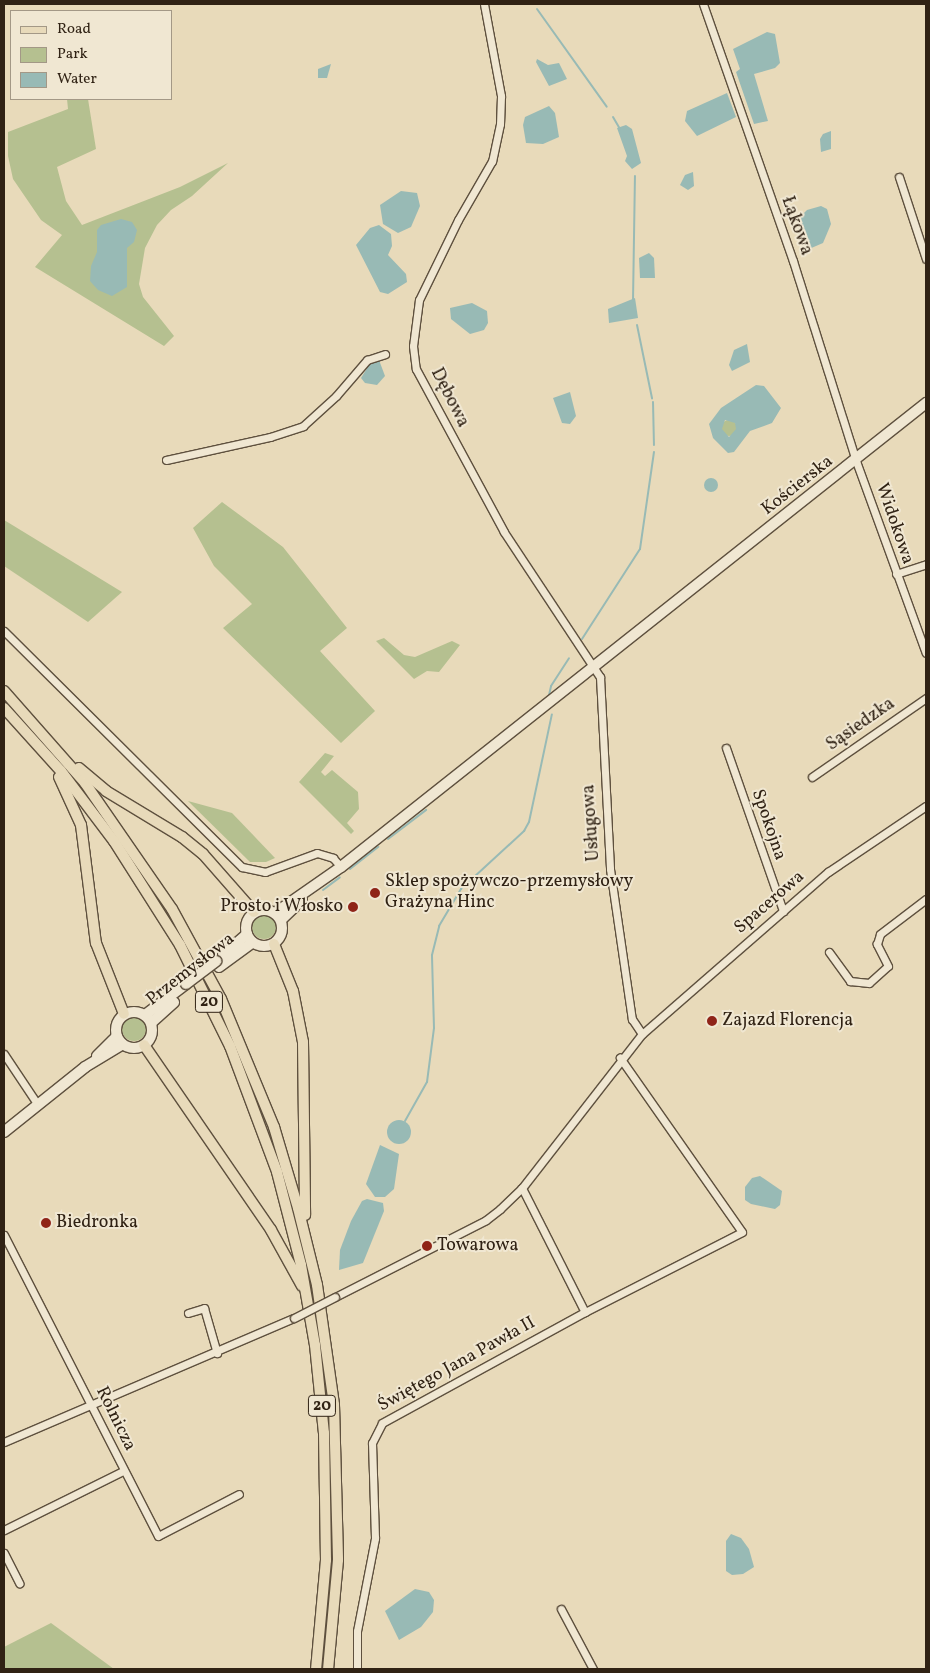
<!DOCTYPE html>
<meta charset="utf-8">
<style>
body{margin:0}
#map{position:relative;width:930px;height:1673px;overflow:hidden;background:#e8daba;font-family:Vollkorn,serif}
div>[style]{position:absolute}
.green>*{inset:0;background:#b5c090}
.round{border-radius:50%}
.water>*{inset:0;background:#98bab5}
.stream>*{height:2px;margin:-1px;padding:0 1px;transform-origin:1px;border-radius:1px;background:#98bab5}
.roads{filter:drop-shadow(1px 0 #5e503e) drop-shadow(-1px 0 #5e503e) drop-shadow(0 1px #5e503e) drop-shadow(0 -1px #5e503e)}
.street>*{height:7px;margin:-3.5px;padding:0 3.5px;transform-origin:3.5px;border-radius:3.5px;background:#f0e7d2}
.secondary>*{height:10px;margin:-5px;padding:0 5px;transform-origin:5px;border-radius:5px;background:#f0e7d2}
.secondary>.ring{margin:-5px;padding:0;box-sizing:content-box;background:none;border:10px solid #f0e7d2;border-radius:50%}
.primary>*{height:10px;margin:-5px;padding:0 5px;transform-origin:5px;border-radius:5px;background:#e8daba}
.bridges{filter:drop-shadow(1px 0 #5e503e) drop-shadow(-1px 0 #5e503e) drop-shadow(0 1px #5e503e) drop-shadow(0 -1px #5e503e)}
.street-bridge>*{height:7px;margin:-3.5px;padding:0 3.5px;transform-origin:3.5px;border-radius:3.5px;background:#f0e7d2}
.secondary-bridge>*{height:10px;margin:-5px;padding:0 5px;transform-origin:5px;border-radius:5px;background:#f0e7d2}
.dots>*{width:14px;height:14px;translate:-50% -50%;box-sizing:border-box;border:2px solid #f0e7d2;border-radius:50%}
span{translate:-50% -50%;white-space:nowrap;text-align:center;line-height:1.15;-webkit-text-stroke:4px #f0e7d2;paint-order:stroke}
.shield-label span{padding:1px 4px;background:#f0e7d2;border:1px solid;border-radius:4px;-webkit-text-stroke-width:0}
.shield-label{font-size:16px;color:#302214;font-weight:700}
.street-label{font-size:18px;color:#302214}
.poi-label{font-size:18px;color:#302214}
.left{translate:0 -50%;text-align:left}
.right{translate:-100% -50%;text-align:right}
.frame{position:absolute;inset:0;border:5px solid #302214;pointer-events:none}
.legend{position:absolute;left:10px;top:10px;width:162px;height:90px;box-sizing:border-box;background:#f0e7d2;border:1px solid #a39886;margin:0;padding:6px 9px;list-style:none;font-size:15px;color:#302214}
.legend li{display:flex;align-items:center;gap:10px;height:25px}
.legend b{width:25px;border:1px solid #a39886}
</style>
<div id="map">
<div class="green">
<div style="clip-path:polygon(67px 99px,88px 99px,96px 149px,57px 167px,66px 201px,82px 225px,180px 187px,228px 163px,192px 196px,171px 210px,157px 225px,145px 248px,139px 284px,143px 297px,174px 336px,164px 346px,35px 267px,62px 235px,41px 220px,13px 179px,8px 156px,8px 132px,68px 109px)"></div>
<div class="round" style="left:721px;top:420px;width:16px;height:16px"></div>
<div style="clip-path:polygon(222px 502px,283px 547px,347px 628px,320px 651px,375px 711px,341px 743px,223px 628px,252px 604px,214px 566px,193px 528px)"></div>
<div style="clip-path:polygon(4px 520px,9px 523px,122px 592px,88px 622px,4px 566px)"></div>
<div style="clip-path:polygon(384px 638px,404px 655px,415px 657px,452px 641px,460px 645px,439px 672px,427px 671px,414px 679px,376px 641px)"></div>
<div style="clip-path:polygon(325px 753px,334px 756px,321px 772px,325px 776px,332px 770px,358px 792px,359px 809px,347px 823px,354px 831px,351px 834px,299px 782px)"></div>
<div style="clip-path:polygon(188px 801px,232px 813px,275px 858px,266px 862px,250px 862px)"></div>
<div class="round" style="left:252px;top:915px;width:24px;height:24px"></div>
<div class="round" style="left:122px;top:1017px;width:24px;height:24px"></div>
<div style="clip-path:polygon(51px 1623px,114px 1669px,4px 1669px,4px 1647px)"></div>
</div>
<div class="water">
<div style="clip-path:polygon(767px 32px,775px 34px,780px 63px,775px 68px,754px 74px,768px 121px,754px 124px,736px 72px,740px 69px,733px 49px)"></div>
<div style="clip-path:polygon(537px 59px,548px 65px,559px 63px,567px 79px,549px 86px,536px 62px)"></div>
<div style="clip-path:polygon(331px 64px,327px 78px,318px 78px,318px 69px)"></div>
<div style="clip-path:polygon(727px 93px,736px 117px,697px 136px,685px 121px,687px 111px)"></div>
<div style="clip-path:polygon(549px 106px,555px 113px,559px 137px,543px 144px,526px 143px,523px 125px,525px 117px)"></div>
<div style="clip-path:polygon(626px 125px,632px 129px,641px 163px,632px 169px,625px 161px,627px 156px,617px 128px)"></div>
<div style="clip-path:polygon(831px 131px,831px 149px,821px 152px,820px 139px,823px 134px)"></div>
<div style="clip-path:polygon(693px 172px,694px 186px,688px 190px,680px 185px,685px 175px)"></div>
<div style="clip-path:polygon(401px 191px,417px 193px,420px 206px,411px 227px,398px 233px,383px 224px,380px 205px)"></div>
<div style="clip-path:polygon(821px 206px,827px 209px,831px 224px,823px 243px,809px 249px,798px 241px,799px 218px,807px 210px)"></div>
<div style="clip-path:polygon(121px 219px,132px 222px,137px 230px,134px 242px,127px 248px,127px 287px,112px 296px,98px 290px,90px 281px,91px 266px,97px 252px,97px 230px,101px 225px)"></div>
<div style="clip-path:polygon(379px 225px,391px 234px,392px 246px,388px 255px,406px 274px,407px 282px,388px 294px,380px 292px,356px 245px,370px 228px)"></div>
<div style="clip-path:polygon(649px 253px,654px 258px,655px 278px,640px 278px,639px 258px)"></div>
<div style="clip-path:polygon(635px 298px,638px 318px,609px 323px,608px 309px)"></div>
<div style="clip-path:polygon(472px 303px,487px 311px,488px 323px,484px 330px,470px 334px,451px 319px,450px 308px)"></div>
<div style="clip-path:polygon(747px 344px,750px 362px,732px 371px,729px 365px,734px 350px)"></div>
<div style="clip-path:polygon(379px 360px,385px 376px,377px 385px,365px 383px,361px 378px,369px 365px)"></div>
<div style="clip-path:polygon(evenodd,756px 385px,764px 386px,781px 408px,772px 423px,750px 431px,734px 452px,728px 453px,713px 438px,709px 424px,721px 408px,756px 385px,725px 420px,735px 423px,736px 429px,729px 437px,722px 429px,725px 420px)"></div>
<div style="clip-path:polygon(570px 392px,576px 416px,570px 424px,562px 423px,553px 398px)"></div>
<div class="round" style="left:704px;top:478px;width:14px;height:14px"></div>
<div class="round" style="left:387px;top:1120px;width:24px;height:24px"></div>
<div style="clip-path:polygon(380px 1145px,399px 1154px,394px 1189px,385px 1197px,375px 1197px,366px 1184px)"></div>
<div style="clip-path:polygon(760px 1176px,782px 1191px,780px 1205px,775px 1209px,751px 1204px,745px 1200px,745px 1187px,752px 1178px)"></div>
<div style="clip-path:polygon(367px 1199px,383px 1203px,384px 1211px,363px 1263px,339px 1270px,340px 1250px,351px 1221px,362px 1201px)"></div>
<div style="clip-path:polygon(731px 1534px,741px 1538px,749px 1549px,754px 1567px,743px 1574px,732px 1575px,726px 1571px,726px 1541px)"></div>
<div style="clip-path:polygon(415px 1589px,429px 1592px,434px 1600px,433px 1612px,421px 1627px,399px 1640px,385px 1611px)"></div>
</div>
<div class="stream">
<div style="left:532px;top:4px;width:1px"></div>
<div style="left:537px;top:9px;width:120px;rotate:54.5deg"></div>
<div style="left:613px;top:117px;width:14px;rotate:60deg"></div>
<div style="left:633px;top:301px;width:125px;rotate:-89.1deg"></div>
<div style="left:637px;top:325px;width:75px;rotate:78.4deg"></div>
<div style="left:653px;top:402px;width:43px;rotate:88.7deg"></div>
<div style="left:582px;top:639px;width:107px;rotate:-57.2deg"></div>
<div style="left:640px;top:549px;width:98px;rotate:-81.8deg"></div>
<div style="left:549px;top:695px;width:9px;rotate:-77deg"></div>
<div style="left:551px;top:686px;width:33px;rotate:-57deg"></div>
<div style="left:388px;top:839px;width:48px;rotate:-37.3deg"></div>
<div style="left:350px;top:869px;width:36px;rotate:-38deg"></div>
<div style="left:323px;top:890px;width:21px;rotate:-37deg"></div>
<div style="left:405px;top:1121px;width:45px;rotate:-60.6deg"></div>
<div style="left:427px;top:1082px;width:54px;rotate:-82.6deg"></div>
<div style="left:434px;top:1028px;width:73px;rotate:-91.6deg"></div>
<div style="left:432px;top:955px;width:30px;rotate:-76deg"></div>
<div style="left:439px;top:926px;width:43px;rotate:-59.3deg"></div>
<div style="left:461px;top:889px;width:86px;rotate:-42.6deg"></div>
<div style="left:524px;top:831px;width:10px;rotate:-61deg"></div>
<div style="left:529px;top:822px;width:110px;rotate:-78deg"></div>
</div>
<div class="roads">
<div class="street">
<div style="left:484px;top:4px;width:94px;rotate:79.5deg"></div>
<div style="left:501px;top:96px;width:28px;rotate:92deg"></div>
<div style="left:500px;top:124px;width:38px;rotate:102deg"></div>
<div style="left:492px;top:161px;width:68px;rotate:120deg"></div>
<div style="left:458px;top:220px;width:89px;rotate:116deg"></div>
<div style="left:419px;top:300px;width:46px;rotate:97.4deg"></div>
<div style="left:413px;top:346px;width:23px;rotate:83deg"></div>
<div style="left:416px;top:369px;width:185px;rotate:61.6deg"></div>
<div style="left:504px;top:532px;width:174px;rotate:56.5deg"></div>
<div style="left:600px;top:677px;width:192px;rotate:87deg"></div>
<div style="left:610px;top:869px;width:152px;rotate:81.7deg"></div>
<div style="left:632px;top:1019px;width:18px;rotate:56deg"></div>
<div style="left:703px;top:4px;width:272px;rotate:70.7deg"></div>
<div style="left:793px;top:261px;width:210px;rotate:72.5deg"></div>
<div style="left:856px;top:461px;width:204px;rotate:70deg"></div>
<div style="left:899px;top:177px;width:86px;rotate:71.8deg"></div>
<div style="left:166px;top:460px;width:107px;rotate:-12.5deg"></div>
<div style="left:270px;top:437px;width:35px;rotate:-18deg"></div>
<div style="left:303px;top:426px;width:45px;rotate:-42.3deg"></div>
<div style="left:336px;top:396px;width:48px;rotate:-49.3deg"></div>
<div style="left:367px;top:360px;width:19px;rotate:-18deg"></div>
<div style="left:896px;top:574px;width:32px;rotate:-18deg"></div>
<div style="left:4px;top:631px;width:335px;rotate:44.8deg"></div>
<div style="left:242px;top:867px;width:24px;rotate:12deg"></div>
<div style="left:265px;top:872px;width:55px;rotate:-20.1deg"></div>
<div style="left:317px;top:853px;width:17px;rotate:17deg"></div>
<div style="left:333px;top:858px;width:12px;rotate:48deg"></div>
<div style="left:726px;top:748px;width:173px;rotate:70.7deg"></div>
<div style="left:812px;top:777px;width:139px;rotate:-34.7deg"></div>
<div style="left:829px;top:952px;width:36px;rotate:54deg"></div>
<div style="left:850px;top:981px;width:19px;rotate:6deg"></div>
<div style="left:869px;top:983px;width:25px;rotate:-42deg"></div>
<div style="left:888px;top:966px;width:25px;rotate:-117deg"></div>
<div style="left:877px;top:944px;width:10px;rotate:-73deg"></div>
<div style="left:880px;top:934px;width:58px;rotate:-37.3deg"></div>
<div style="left:4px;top:1054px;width:61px;rotate:56.3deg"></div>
<div style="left:522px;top:1188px;width:139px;rotate:63.1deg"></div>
<div style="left:4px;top:1235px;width:338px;rotate:62.9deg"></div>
<div style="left:158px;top:1536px;width:91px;rotate:-27.4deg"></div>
<div style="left:335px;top:1297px;width:169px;rotate:-27deg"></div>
<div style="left:486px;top:1220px;width:18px;rotate:-38deg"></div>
<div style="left:500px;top:1209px;width:30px;rotate:-44deg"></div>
<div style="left:522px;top:1188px;width:195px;rotate:-52.1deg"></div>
<div style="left:642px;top:1034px;width:247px;rotate:-41.1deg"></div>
<div style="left:828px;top:872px;width:118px;rotate:-34deg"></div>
<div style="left:188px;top:1313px;width:17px;rotate:-17deg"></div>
<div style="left:204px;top:1308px;width:47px;rotate:73.9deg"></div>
<div style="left:4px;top:1442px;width:315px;rotate:-23.2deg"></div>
<div style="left:4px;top:1530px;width:133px;rotate:-26.4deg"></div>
<div style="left:4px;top:1553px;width:34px;rotate:63deg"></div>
<div style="left:561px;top:1609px;width:68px;rotate:61.9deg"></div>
<div style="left:357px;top:1669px;width:38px;rotate:-90deg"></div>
<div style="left:357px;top:1631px;width:95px;rotate:-79deg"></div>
<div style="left:375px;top:1538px;width:95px;rotate:-91.8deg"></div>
<div style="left:372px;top:1443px;width:22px;rotate:-63deg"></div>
<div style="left:382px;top:1423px;width:231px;rotate:-28.7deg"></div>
<div style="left:585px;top:1312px;width:176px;rotate:-27deg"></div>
<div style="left:742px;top:1232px;width:213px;rotate:-125deg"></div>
</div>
<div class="secondary">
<div class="ring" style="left:246px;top:910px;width:26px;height:26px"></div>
<div style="left:275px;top:913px;width:80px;rotate:-34.9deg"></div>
<div style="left:341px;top:867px;width:747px;rotate:-38.42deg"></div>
<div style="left:281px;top:920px;width:29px;rotate:-44deg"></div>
<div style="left:223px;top:955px;width:32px;rotate:-41deg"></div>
<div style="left:219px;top:967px;width:42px;rotate:-36.3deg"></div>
<div class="ring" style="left:116px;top:1012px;width:26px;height:26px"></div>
<div style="left:145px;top:1015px;width:51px;rotate:-37.1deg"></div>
<div style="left:151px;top:1023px;width:31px;rotate:-42deg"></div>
<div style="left:97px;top:1056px;width:28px;rotate:-45deg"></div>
<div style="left:4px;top:1132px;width:104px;rotate:-38.7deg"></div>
<div style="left:85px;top:1067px;width:44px;rotate:-31.2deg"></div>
</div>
<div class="primary">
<div style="left:4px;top:691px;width:123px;rotate:48.6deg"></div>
<div style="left:85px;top:783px;width:153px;rotate:55.4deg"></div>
<div style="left:172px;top:909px;width:102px;rotate:61.4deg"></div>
<div style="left:221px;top:999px;width:139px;rotate:67.5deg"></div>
<div style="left:274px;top:1127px;width:84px;rotate:73.5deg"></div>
<div style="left:298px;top:1208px;width:79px;rotate:76.1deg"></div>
<div style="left:317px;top:1285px;width:121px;rotate:81.9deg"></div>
<div style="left:334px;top:1405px;width:155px;rotate:88.5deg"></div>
<div style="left:338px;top:1560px;width:109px;rotate:95.2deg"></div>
<div style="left:4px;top:708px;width:85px;rotate:47.9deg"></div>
<div style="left:61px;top:771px;width:88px;rotate:52.9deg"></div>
<div style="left:114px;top:841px;width:123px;rotate:57.6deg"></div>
<div style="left:180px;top:945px;width:113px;rotate:63.7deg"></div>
<div style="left:230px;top:1046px;width:134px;rotate:69.5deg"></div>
<div style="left:277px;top:1172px;width:96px;rotate:75.5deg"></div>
<div style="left:301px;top:1265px;width:81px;rotate:80.1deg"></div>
<div style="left:315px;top:1345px;width:88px;rotate:84.2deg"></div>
<div style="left:324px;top:1433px;width:127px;rotate:89.1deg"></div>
<div style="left:326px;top:1560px;width:109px;rotate:95.2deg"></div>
<div style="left:79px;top:768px;width:35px;rotate:40deg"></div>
<div style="left:106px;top:791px;width:89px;rotate:31.2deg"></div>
<div style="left:182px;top:837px;width:27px;rotate:39deg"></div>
<div style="left:203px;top:854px;width:77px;rotate:48.7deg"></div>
<div style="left:59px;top:777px;width:53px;rotate:65.4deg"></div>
<div style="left:81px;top:825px;width:119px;rotate:82.8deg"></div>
<div style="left:96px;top:943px;width:76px;rotate:68.5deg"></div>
<div style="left:274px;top:944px;width:51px;rotate:68deg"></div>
<div style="left:293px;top:991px;width:52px;rotate:78.9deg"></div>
<div style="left:303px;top:1042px;width:173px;rotate:89.3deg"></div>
<div style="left:144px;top:1045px;width:224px;rotate:55.5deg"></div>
<div style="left:271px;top:1230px;width:64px;rotate:61deg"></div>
</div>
</div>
<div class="bridges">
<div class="street-bridge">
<div style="left:294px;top:1318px;width:46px;rotate:-27.1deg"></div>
</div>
<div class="secondary-bridge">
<div style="left:186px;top:984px;width:38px;rotate:-37deg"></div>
</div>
</div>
<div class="dots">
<div style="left:375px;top:893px;background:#8f2418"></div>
<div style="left:353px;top:907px;background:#8f2418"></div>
<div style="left:712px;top:1021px;background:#8f2418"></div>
<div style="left:46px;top:1223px;background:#8f2418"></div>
<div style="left:427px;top:1246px;background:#8f2418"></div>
</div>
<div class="shield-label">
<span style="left:209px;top:1002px">20</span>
<span style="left:322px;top:1406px">20</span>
</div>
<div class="street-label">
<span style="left:796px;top:226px;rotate:70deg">Łąkowa</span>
<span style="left:449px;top:398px;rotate:63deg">Dębowa</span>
<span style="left:798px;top:486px;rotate:-38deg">Kościerska</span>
<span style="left:894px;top:524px;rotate:71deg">Widokowa</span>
<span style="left:861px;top:725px;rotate:-35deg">Sąsiedzka</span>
<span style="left:592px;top:823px;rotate:-94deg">Usługowa</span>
<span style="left:768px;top:825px;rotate:71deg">Spokojna</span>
<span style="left:770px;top:903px;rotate:-41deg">Spacerowa</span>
<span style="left:191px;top:970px;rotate:-38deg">Przemysłowa</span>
<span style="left:457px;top:1365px;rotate:-29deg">Świętego Jana Pawła II</span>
<span style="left:115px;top:1419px;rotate:64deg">Rolnicza</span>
</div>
<div class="poi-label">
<span class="left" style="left:385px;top:893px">Sklep spożywczo-przemysłowy<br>Grażyna Hinc</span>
<span class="right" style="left:343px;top:907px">Prosto i Włosko</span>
<span class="left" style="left:722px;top:1021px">Zajazd Florencja</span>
<span class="left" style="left:56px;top:1223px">Biedronka</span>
<span class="left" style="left:437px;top:1246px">Towarowa</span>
</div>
<div class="frame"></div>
<ul class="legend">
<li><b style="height:6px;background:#e8daba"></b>Road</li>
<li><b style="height:14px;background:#b5c090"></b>Park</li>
<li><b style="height:14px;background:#98bab5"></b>Water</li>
</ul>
</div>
